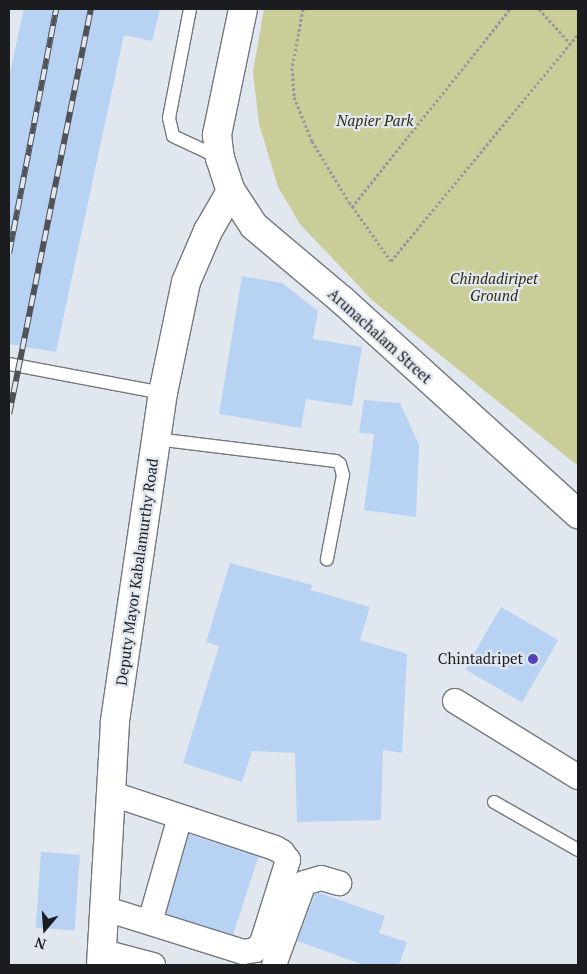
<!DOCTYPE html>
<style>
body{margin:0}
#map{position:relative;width:587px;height:974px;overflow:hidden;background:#e1e7ef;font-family:"PT Serif",serif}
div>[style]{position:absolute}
.green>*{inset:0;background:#cacd98}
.building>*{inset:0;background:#b8d2f4;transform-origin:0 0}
.path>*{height:3px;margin-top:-1.5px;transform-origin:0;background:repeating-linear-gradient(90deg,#95999f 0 2.5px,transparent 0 5px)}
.roads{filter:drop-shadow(1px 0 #73787f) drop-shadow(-1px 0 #73787f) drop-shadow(0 1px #73787f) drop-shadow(0 -1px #73787f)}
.service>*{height:12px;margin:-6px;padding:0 6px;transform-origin:6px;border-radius:6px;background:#fff}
.minor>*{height:24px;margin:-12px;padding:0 12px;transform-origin:12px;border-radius:12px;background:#fff}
.tertiary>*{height:28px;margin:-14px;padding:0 14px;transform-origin:14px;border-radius:14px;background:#fff}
.secondary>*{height:28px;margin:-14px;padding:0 14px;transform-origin:14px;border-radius:14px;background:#fff}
.rail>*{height:5.5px;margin-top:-2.75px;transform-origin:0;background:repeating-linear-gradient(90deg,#e1e7ef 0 11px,#4f5256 0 22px);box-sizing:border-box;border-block:1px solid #4f5256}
.dots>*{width:14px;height:14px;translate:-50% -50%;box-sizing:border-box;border:2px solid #e1e7ef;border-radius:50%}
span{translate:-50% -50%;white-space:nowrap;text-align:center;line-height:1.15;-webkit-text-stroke:4.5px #e1e7ef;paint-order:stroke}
.park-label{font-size:15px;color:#2e2f10;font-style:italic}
.street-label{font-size:15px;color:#1a1c1f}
.poi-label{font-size:15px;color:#1a1c1f}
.right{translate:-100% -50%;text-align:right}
.frame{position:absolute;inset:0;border:10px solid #1a1c1f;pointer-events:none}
.north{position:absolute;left:20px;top:904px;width:50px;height:50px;-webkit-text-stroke:4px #e1e7ef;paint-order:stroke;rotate:198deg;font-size:14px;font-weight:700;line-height:20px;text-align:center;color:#1a1c1f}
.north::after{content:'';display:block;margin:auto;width:18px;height:22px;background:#1a1c1f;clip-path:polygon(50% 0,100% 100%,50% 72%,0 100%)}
</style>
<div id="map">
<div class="green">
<div style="clip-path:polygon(264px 9px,578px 9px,578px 466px,372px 300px,300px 224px,278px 187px,259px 124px,253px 72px)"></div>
</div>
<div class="building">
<div style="clip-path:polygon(24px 9px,160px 9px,152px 41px,124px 35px,56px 352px,9px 344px,9px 77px)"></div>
<div style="clip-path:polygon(242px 276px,282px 283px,318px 311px,313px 339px,362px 347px,352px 406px,306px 399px,301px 428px,219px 414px)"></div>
<div style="clip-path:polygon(364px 400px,400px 403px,419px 445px,416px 517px,364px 510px,374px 434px,359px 433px)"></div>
<div style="clip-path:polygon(230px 563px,312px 585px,311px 590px,370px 607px,360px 640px,407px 654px,402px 753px,383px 750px,381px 820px,297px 822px,295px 753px,252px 751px,242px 782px,183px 763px,219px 646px,206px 642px)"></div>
<div style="left:501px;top:607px;width:66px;height:72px;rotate:30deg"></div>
<div style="left:189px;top:834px;width:73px;height:83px;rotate:18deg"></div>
<div style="left:41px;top:852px;width:39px;height:76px;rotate:4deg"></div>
<div style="clip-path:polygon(320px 893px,385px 916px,379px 933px,407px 942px,399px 965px,364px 965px,297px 941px,315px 894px)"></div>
</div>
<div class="path">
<div style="left:303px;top:9px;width:60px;rotate:100.6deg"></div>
<div style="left:292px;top:68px;width:29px;rotate:86deg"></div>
<div style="left:294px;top:97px;width:48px;rotate:67.8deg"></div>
<div style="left:312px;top:141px;width:71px;rotate:58.8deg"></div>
<div style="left:349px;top:202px;width:72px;rotate:54.6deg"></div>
<div style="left:391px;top:261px;width:294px;rotate:-50.5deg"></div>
<div style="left:539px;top:9px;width:46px;rotate:47.6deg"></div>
<div style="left:352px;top:207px;width:253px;rotate:-51.4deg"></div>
</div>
<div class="roads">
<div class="service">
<div style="left:190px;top:9px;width:111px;rotate:100.9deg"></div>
<div style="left:169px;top:118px;width:18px;rotate:77deg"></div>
<div style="left:173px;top:136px;width:52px;rotate:25.1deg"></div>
<div style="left:9px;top:364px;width:157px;rotate:10.7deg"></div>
<div style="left:156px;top:439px;width:181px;rotate:7deg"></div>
<div style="left:336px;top:461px;width:5px;rotate:37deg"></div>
<div style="left:340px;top:464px;width:11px;rotate:75deg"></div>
<div style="left:343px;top:475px;width:86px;rotate:100.8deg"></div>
<div style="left:494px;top:802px;width:97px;rotate:29.7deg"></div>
</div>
<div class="minor">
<div style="left:455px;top:701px;width:145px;rotate:31.7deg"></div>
<div style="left:103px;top:908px;width:147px;rotate:17.4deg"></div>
<div style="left:243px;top:952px;width:12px;rotate:-9deg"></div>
<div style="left:255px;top:950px;width:10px;rotate:-45deg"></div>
<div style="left:262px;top:943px;width:87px;rotate:-72.6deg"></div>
<div style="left:288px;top:860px;width:10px;rotate:-127deg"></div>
<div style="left:282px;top:852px;width:8px;rotate:-150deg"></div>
<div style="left:275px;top:848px;width:174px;rotate:-161.6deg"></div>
<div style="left:150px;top:922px;width:109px;rotate:-74.1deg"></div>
<div style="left:100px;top:951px;width:55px;rotate:14.8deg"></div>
<div style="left:274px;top:965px;width:87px;rotate:-69.9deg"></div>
<div style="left:304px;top:883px;width:18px;rotate:-16deg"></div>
<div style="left:321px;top:878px;width:19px;rotate:16deg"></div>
</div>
<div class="tertiary">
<div style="left:101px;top:965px;width:244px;rotate:-86.7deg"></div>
<div style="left:115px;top:721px;width:331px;rotate:-81.7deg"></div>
<div style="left:163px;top:393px;width:113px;rotate:-78.3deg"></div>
<div style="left:186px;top:282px;width:56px;rotate:-66.7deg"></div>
<div style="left:208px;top:231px;width:46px;rotate:-60.1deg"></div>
</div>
<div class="secondary">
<div style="left:243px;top:9px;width:129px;rotate:101.7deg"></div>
<div style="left:217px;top:135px;width:23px;rotate:83deg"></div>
<div style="left:220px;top:158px;width:35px;rotate:72deg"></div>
<div style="left:231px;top:191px;width:42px;rotate:56.7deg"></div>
<div style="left:254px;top:226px;width:115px;rotate:40.1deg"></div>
<div style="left:342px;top:300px;width:319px;rotate:42.2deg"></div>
</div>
</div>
<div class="rail">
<div style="left:9px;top:253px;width:248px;rotate:-79.1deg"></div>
<div style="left:9px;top:414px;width:413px;rotate:-78.6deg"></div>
</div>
<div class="dots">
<div style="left:533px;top:659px;background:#5144bb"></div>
</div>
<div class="park-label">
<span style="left:375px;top:121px">Napier Park</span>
<span style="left:494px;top:287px">Chindadiripet<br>Ground</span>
</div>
<div class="street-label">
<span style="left:380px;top:336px;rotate:42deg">Arunachalam Street</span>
<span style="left:137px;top:572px;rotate:-82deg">Deputy Mayor Kabalamurthy Road</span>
</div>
<div class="poi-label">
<span class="right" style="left:523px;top:659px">Chintadripet</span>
</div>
<div class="frame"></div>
<div class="north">N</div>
</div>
